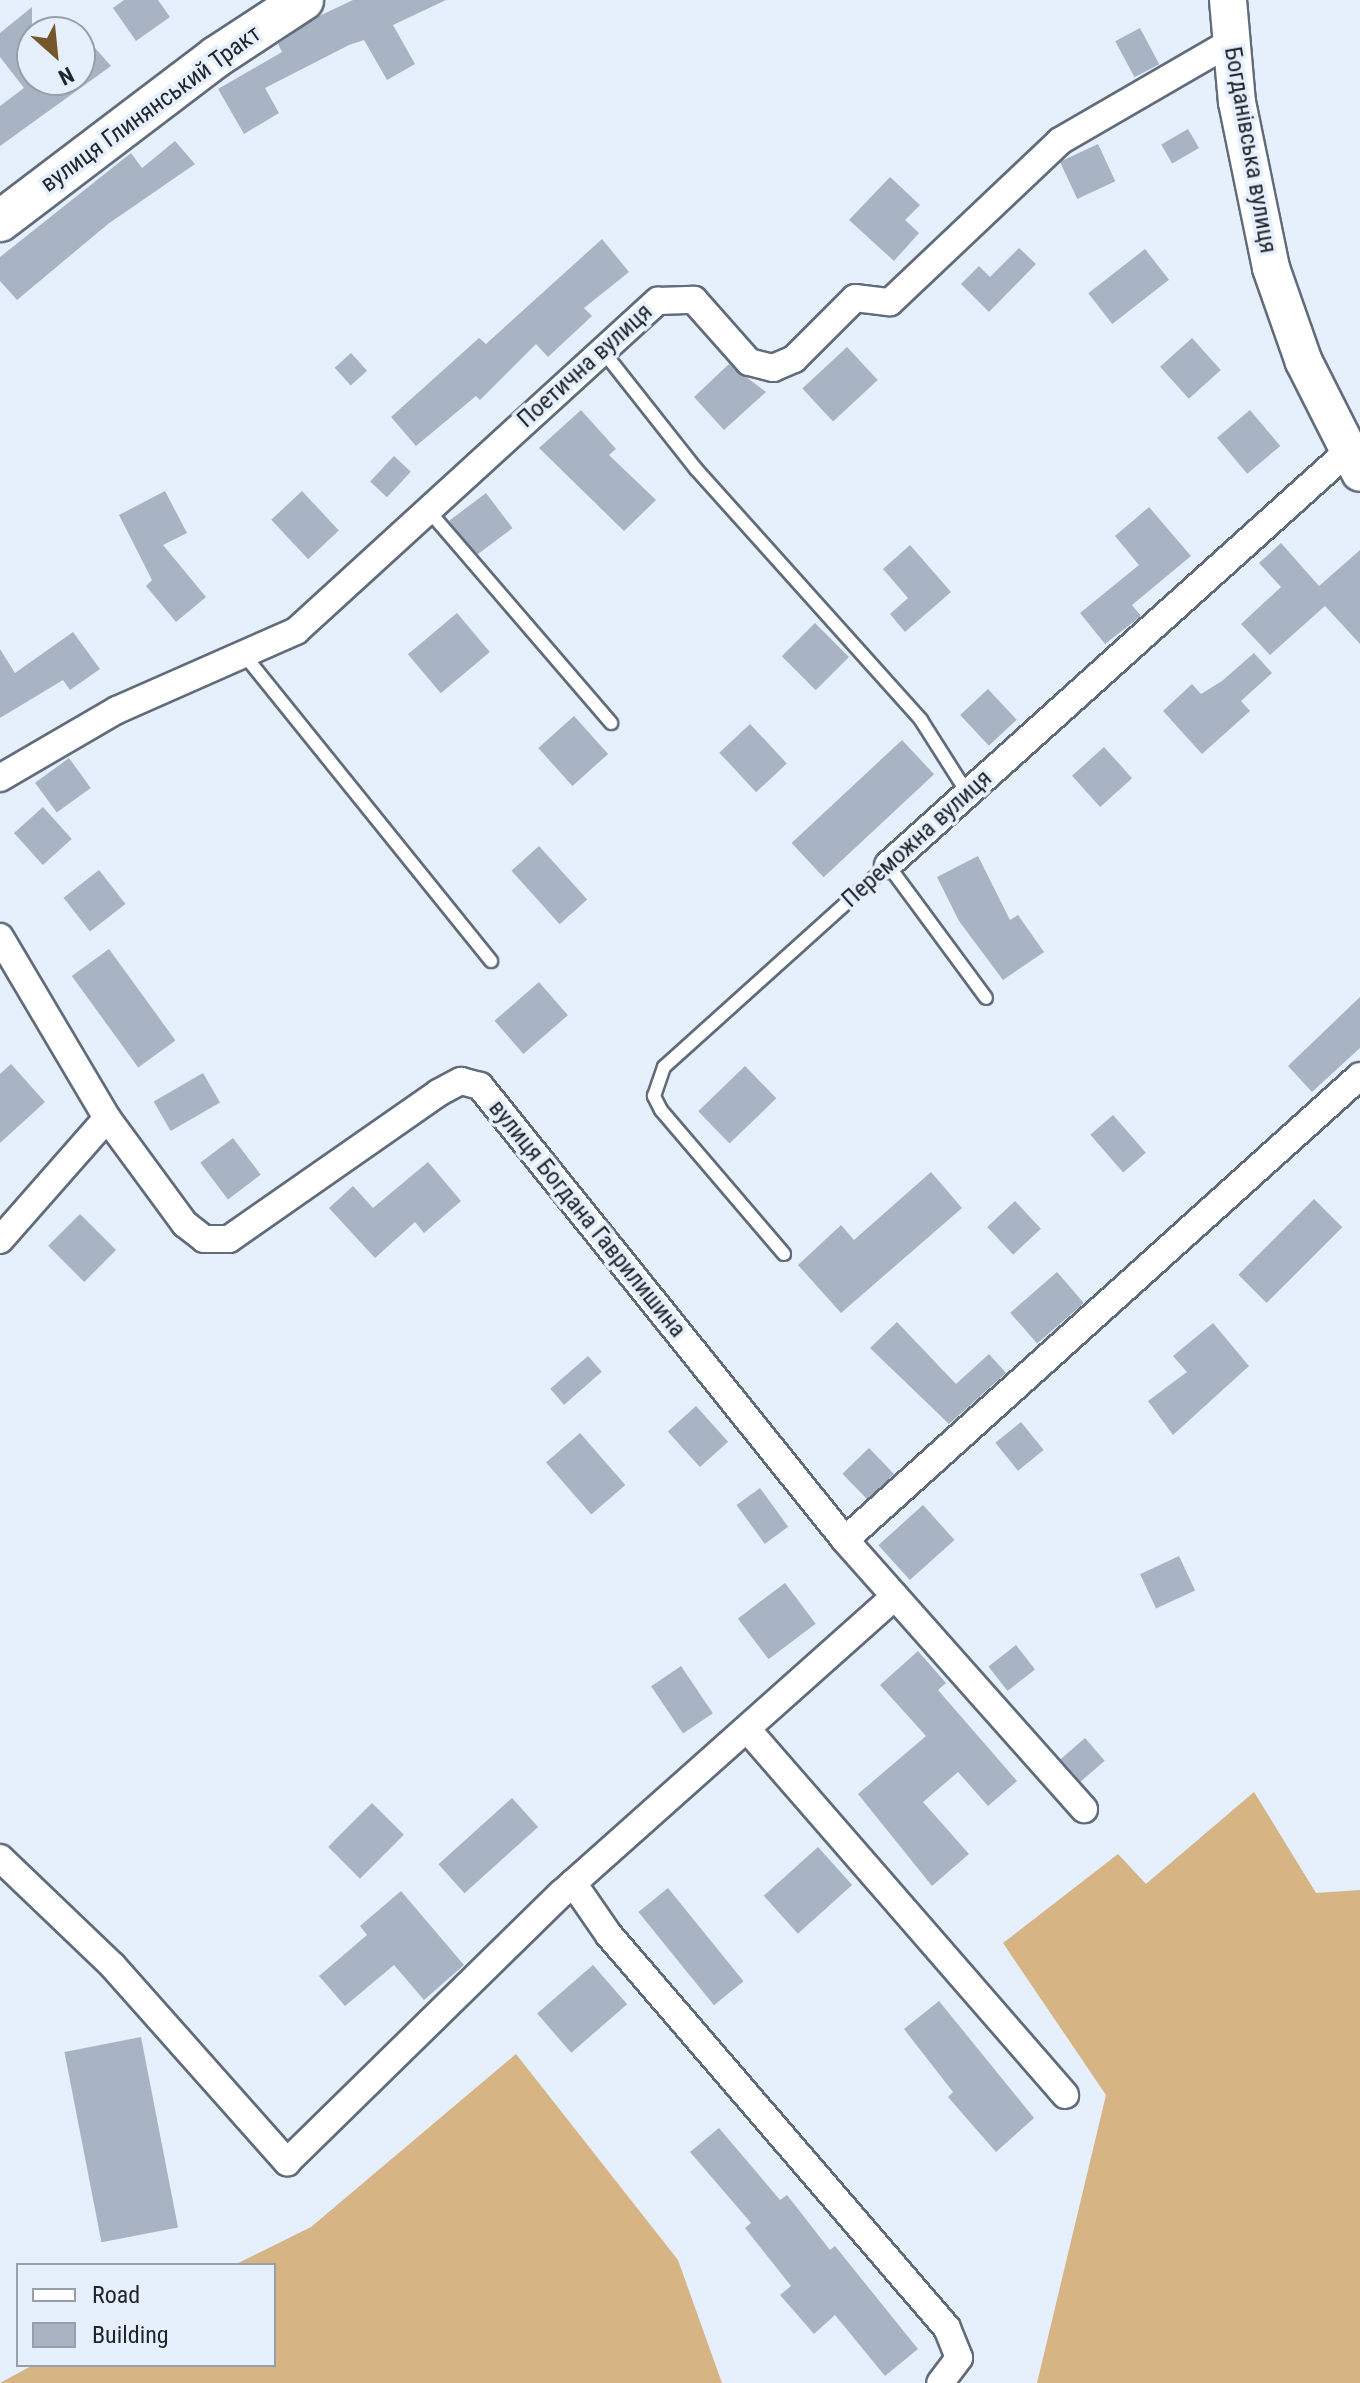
<!DOCTYPE html>
<meta charset="utf-8">
<style>
body{margin:0}
#map{position:relative;width:1360px;height:2383px;overflow:hidden;background:#e6f0fd;font-family:"Roboto Condensed",sans-serif}
div>[style]{position:absolute}
.forest>*{inset:0;background:#d6b484}
.building>*{inset:0;background:#a8b4c3;transform-origin:0 0}
.roads{filter:drop-shadow(2px 0 #616c7a) drop-shadow(-2px 0 #616c7a) drop-shadow(0 2px #616c7a) drop-shadow(0 -2px #616c7a)}
.lane>*{height:12px;margin:-6px;padding:0 6px;transform-origin:6px;border-radius:6px;background:#fff}
.street>*{height:26px;margin:-13px;padding:0 13px;transform-origin:13px;border-radius:13px;background:#fff}
.secondary>*{height:36px;margin:-18px;padding:0 18px;transform-origin:18px;border-radius:18px;background:#fff}
.primary>*{height:40px;margin:-20px;padding:0 20px;transform-origin:20px;border-radius:20px;background:#fff}
span{translate:-50% -50%;white-space:nowrap;text-align:center;line-height:1.15;-webkit-text-stroke:7px #e6f0fd;paint-order:stroke}
.street-label{font-size:24px;color:#21262c}
.legend{position:absolute;left:16px;top:2263px;width:260px;height:104px;box-sizing:border-box;background:#e6f0fd;border:2px solid #979fa9;margin:0;padding:10px 14px;list-style:none;font-size:24px;color:#21262c}
.legend li{display:flex;align-items:center;gap:16px;height:40px}
.legend b{width:40px;border:2px solid #979fa9}
.north{position:absolute;left:16px;top:16px;width:80px;height:80px;box-sizing:border-box;background:#e6f0fd;border:2px solid #979fa9;border-radius:50%;rotate:153deg;font-size:22px;font-weight:700;line-height:32px;text-align:center;color:#21262c}
.north::after{content:'';display:block;margin:auto;width:28px;height:36px;background:#75572b;clip-path:polygon(50% 0,100% 100%,50% 72%,0 100%)}
</style>
<div id="map">
<div class="forest">
<div style="clip-path:polygon(1254px 1792px,1316px 1893px,1360px 1890px,1360px 2383px,1037px 2383px,1106px 2095px,1003px 1943px,1118px 1854px,1146px 1884px)"></div>
<div style="clip-path:polygon(516px 2054px,678px 2260px,722px 2383px,0 2383px,33px 2365px,274px 2365px,274px 2265px,234px 2265px,311px 2227px)"></div>
</div>
<div class="building">
<div style="clip-path:polygon(124px 0,158px 0,170px 17px,136px 41px,113px 8px)"></div>
<div style="clip-path:polygon(353px 0,446px 0,393px 25px,415px 64px,387px 80px,364px 40px,349px 45px,265px 88px,279px 113px,244px 134px,218px 89px,282px 52px,278px 44px,317px 17px)"></div>
<div style="clip-path:polygon(32px 7px,32px 82px,80px 80px,80px 31px,111px 66px,0 146px,0 106px,24px 88px,0 57px,0 33px)"></div>
<div style="left:1140px;top:28px;width:41px;height:28px;rotate:62deg"></div>
<div style="left:1188px;top:129px;width:22px;height:31px;rotate:60deg"></div>
<div style="clip-path:polygon(175px 141px,195px 164px,108px 224px,17px 300px,0 281px,0 257px,131px 153px,142px 168px)"></div>
<div style="left:1098px;top:144px;width:41px;height:42px;rotate:65deg"></div>
<div style="clip-path:polygon(890px 177px,920px 205px,905px 220px,919px 233px,894px 261px,849px 220px)"></div>
<div style="clip-path:polygon(602px 239px,629px 272px,584px 308px,592px 316px,548px 357px,536px 344px,480px 400px,476px 396px,416px 446px,391px 417px,479px 338px,486px 344px)"></div>
<div style="clip-path:polygon(1019px 248px,1036px 264px,989px 312px,961px 284px,979px 266px,990px 277px)"></div>
<div style="left:1145px;top:249px;width:39px;height:72px;rotate:52deg"></div>
<div style="left:1192px;top:338px;width:43px;height:43px;rotate:48deg"></div>
<div style="left:847px;top:347px;width:45px;height:61px;rotate:47deg"></div>
<div style="left:351px;top:353px;width:24px;height:22px;rotate:48deg"></div>
<div style="clip-path:polygon(729px 364px,766px 392px,724px 430px,694px 397px)"></div>
<div style="clip-path:polygon(581px 410px,616px 449px,609px 455px,656px 500px,624px 531px,539px 448px)"></div>
<div style="left:1250px;top:410px;width:47px;height:43px;rotate:50deg"></div>
<div style="left:394px;top:456px;width:23px;height:35px;rotate:43deg"></div>
<div style="clip-path:polygon(165px 491px,187px 533px,163px 545px,206px 597px,176px 622px,146px 586px,152px 580px,119px 515px)"></div>
<div style="left:302px;top:491px;width:54px;height:42px;rotate:47deg"></div>
<div style="left:486px;top:493px;width:44px;height:46px;rotate:53deg"></div>
<div style="clip-path:polygon(1149px 507px,1191px 556px,1132px 605px,1141px 616px,1105px 644px,1080px 613px,1139px 565px,1115px 536px)"></div>
<div style="clip-path:polygon(1281px 543px,1319px 586px,1360px 550px,1360px 644px,1325px 606px,1270px 655px,1241px 624px,1281px 587px,1259px 563px)"></div>
<div style="clip-path:polygon(910px 545px,951px 592px,905px 632px,890px 614px,908px 598px,883px 569px)"></div>
<div style="left:457px;top:613px;width:51px;height:64px;rotate:50deg"></div>
<div style="left:815px;top:623px;width:48px;height:47px;rotate:45deg"></div>
<div style="clip-path:polygon(73px 632px,100px 669px,70px 690px,63px 680px,0 718px,0 649px,15px 673px)"></div>
<div style="clip-path:polygon(1254px 653px,1272px 673px,1241px 701px,1250px 711px,1202px 754px,1163px 711px,1192px 684px,1201px 694px,1222px 681px)"></div>
<div style="left:988px;top:689px;width:42px;height:38px;rotate:47deg"></div>
<div style="left:574px;top:716px;width:51px;height:48px;rotate:48deg"></div>
<div style="left:750px;top:724px;width:54px;height:42px;rotate:47deg"></div>
<div style="left:902px;top:740px;width:47px;height:151px;rotate:47deg"></div>
<div style="left:1104px;top:747px;width:42px;height:43px;rotate:48deg"></div>
<div style="left:69px;top:758px;width:37px;height:42px;rotate:54deg"></div>
<div style="left:43px;top:807px;width:43px;height:39px;rotate:48deg"></div>
<div style="left:539px;top:846px;width:72px;height:37px;rotate:48deg"></div>
<div style="clip-path:polygon(978px 856px,1010px 920px,1018px 915px,1044px 952px,1003px 980px,959px 921px,937px 877px)"></div>
<div style="left:99px;top:870px;width:43px;height:45px;rotate:52deg"></div>
<div style="left:109px;top:949px;width:113px;height:46px;rotate:54deg"></div>
<div style="left:539px;top:982px;width:44px;height:59px;rotate:49deg"></div>
<div style="clip-path:polygon(1360px 997px,1360px 1048px,1312px 1092px,1288px 1066px)"></div>
<div style="clip-path:polygon(11px 1064px,45px 1102px,0 1143px,0 1074px)"></div>
<div style="left:745px;top:1066px;width:45px;height:65px;rotate:46deg"></div>
<div style="left:203px;top:1073px;width:34px;height:57px;rotate:60deg"></div>
<div style="left:1113px;top:1115px;width:50px;height:30px;rotate:49deg"></div>
<div style="left:233px;top:1138px;width:46px;height:41px;rotate:53deg"></div>
<div style="clip-path:polygon(428px 1162px,461px 1201px,424px 1233px,415px 1222px,375px 1258px,329px 1208px,353px 1186px,373px 1208px)"></div>
<div style="clip-path:polygon(931px 1172px,962px 1208px,841px 1313px,798px 1265px,841px 1225px,854px 1240px)"></div>
<div style="left:1314px;top:1199px;width:40px;height:107px;rotate:45deg"></div>
<div style="left:1015px;top:1201px;width:38px;height:38px;rotate:47deg"></div>
<div style="left:80px;top:1214px;width:51px;height:45px;rotate:45deg"></div>
<div style="left:1057px;top:1272px;width:41px;height:62px;rotate:49deg"></div>
<div style="clip-path:polygon(897px 1322px,956px 1384px,989px 1354px,1006px 1373px,949px 1424px,870px 1348px)"></div>
<div style="clip-path:polygon(1213px 1323px,1249px 1366px,1173px 1435px,1148px 1401px,1187px 1372px,1173px 1356px)"></div>
<div style="left:588px;top:1356px;width:21px;height:50px;rotate:49deg"></div>
<div style="left:696px;top:1406px;width:48px;height:38px;rotate:48deg"></div>
<div style="left:1021px;top:1422px;width:36px;height:33px;rotate:51deg"></div>
<div style="left:580px;top:1433px;width:69px;height:45px;rotate:49deg"></div>
<div style="left:869px;top:1448px;width:36px;height:37px;rotate:46deg"></div>
<div style="left:760px;top:1488px;width:48px;height:29px;rotate:54deg"></div>
<div style="left:923px;top:1505px;width:47px;height:60px;rotate:48deg"></div>
<div style="left:1179px;top:1556px;width:38px;height:43px;rotate:65deg"></div>
<div style="left:785px;top:1583px;width:51px;height:59px;rotate:53deg"></div>
<div style="left:1016px;top:1645px;width:31px;height:35px;rotate:52deg"></div>
<div style="clip-path:polygon(918px 1651px,946px 1683px,938px 1690px,1017px 1781px,988px 1806px,958px 1772px,923px 1802px,969px 1854px,932px 1886px,858px 1794px,926px 1736px,880px 1685px)"></div>
<div style="left:681px;top:1666px;width:57px;height:36px;rotate:56deg"></div>
<div style="left:1085px;top:1738px;width:30px;height:32px;rotate:49deg"></div>
<div style="left:512px;top:1798px;width:39px;height:99px;rotate:48deg"></div>
<div style="left:372px;top:1803px;width:45px;height:62px;rotate:45deg"></div>
<div style="left:818px;top:1847px;width:51px;height:73px;rotate:48deg"></div>
<div style="left:668px;top:1888px;width:120px;height:38px;rotate:51deg"></div>
<div style="clip-path:polygon(401px 1891px,464px 1965px,424px 2000px,394px 1965px,345px 2006px,319px 1976px,367px 1935px,360px 1926px)"></div>
<div style="left:593px;top:1965px;width:52px;height:74px;rotate:49deg"></div>
<div style="clip-path:polygon(939px 2001px,1034px 2118px,996px 2152px,948px 2097px,953px 2092px,904px 2029px)"></div>
<div style="left:141px;top:2037px;width:194px;height:78px;rotate:79deg"></div>
<div style="clip-path:polygon(719px 2128px,780px 2200px,787px 2195px,830px 2250px,835px 2246px,918px 2349px,885px 2376px,835px 2315px,814px 2334px,780px 2295px,791px 2286px,745px 2228px,751px 2223px,690px 2152px)"></div>
</div>
<div class="roads">
<div class="lane">
<div style="left:602px;top:350px;width:152px;rotate:51.7deg"></div>
<div style="left:696px;top:469px;width:337px;rotate:48.1deg"></div>
<div style="left:921px;top:720px;width:88px;rotate:57.6deg"></div>
<div style="left:428px;top:510px;width:281px;rotate:49.3deg"></div>
<div style="left:245px;top:656px;width:392px;rotate:51.1deg"></div>
<div style="left:784px;top:1254px;width:189px;rotate:-130.5deg"></div>
<div style="left:661px;top:1110px;width:16px;rotate:-117deg"></div>
<div style="left:654px;top:1096px;width:31px;rotate:-71deg"></div>
<div style="left:664px;top:1067px;width:302px;rotate:-42deg"></div>
<div style="left:888px;top:865px;width:165px;rotate:53.6deg"></div>
</div>
<div class="street">
<div style="left:0;top:778px;width:135px;rotate:-30.2deg"></div>
<div style="left:117px;top:710px;width:196px;rotate:-23.8deg"></div>
<div style="left:296px;top:631px;width:490px;rotate:-42.4deg"></div>
<div style="left:658px;top:301px;width:36px;rotate:-2deg"></div>
<div style="left:694px;top:300px;width:83px;rotate:48.4deg"></div>
<div style="left:749px;top:362px;width:25px;rotate:14deg"></div>
<div style="left:773px;top:368px;width:23px;rotate:-23deg"></div>
<div style="left:794px;top:359px;width:86px;rotate:-45deg"></div>
<div style="left:855px;top:298px;width:35px;rotate:7deg"></div>
<div style="left:890px;top:302px;width:234px;rotate:-43.4deg"></div>
<div style="left:1060px;top:141px;width:198px;rotate:-30.1deg"></div>
<div style="left:888px;top:865px;width:616px;rotate:-41.97deg"></div>
<div style="left:0;top:937px;width:210px;rotate:59.4deg"></div>
<div style="left:107px;top:1118px;width:132px;rotate:53.7deg"></div>
<div style="left:185px;top:1224px;width:24px;rotate:38deg"></div>
<div style="left:204px;top:1239px;width:25px"></div>
<div style="left:229px;top:1239px;width:255px;rotate:-34.9deg"></div>
<div style="left:438px;top:1093px;width:26px;rotate:-28deg"></div>
<div style="left:461px;top:1081px;width:20px;rotate:15deg"></div>
<div style="left:480px;top:1086px;width:583px;rotate:51.2deg"></div>
<div style="left:845px;top:1540px;width:360px;rotate:48.4deg"></div>
<div style="left:0;top:1240px;width:162px;rotate:-48.7deg"></div>
<div style="left:845px;top:1540px;width:693px;rotate:-42.02deg"></div>
<div style="left:747px;top:1729px;width:485px;rotate:49deg"></div>
<div style="left:0;top:1858px;width:155px;rotate:43.7deg"></div>
<div style="left:112px;top:1965px;width:264px;rotate:48.4deg"></div>
<div style="left:287px;top:2162px;width:385px;rotate:-44.4deg"></div>
<div style="left:562px;top:1893px;width:446px;rotate:-41.7deg"></div>
<div style="left:573px;top:1883px;width:63px;rotate:55.3deg"></div>
<div style="left:609px;top:1935px;width:518px;rotate:49.3deg"></div>
<div style="left:947px;top:2328px;width:32px;rotate:68deg"></div>
<div style="left:959px;top:2358px;width:31px;rotate:127deg"></div>
</div>
<div class="secondary">
<div style="left:1228px;top:0;width:102px;rotate:85deg"></div>
<div style="left:1237px;top:102px;width:169px;rotate:78.4deg"></div>
<div style="left:1271px;top:268px;width:100px;rotate:70.7deg"></div>
<div style="left:1304px;top:362px;width:124px;rotate:63.2deg"></div>
</div>
<div class="primary">
<div style="left:0;top:221px;width:271px;rotate:-37.2deg"></div>
<div style="left:216px;top:57px;width:104px;rotate:-33.2deg"></div>
</div>
</div>
<div class="street-label">
<span style="left:151px;top:109px;rotate:-36deg">вулиця Глинянський Тракт</span>
<span style="left:1250px;top:150px;rotate:80deg">Богданівська вулиця</span>
<span style="left:585px;top:366px;rotate:-42deg">Поетична вулиця</span>
<span style="left:917px;top:839px;rotate:-42deg">Переможна вулиця</span>
<span style="left:587px;top:1219px;rotate:51deg">вулиця Богдана Гаврилишина</span>
</div>
<ul class="legend">
<li><b style="height:10px;background:#fff"></b>Road</li>
<li><b style="height:22px;background:#a8b4c3"></b>Building</li>
</ul>
<div class="north">N</div>
</div>
